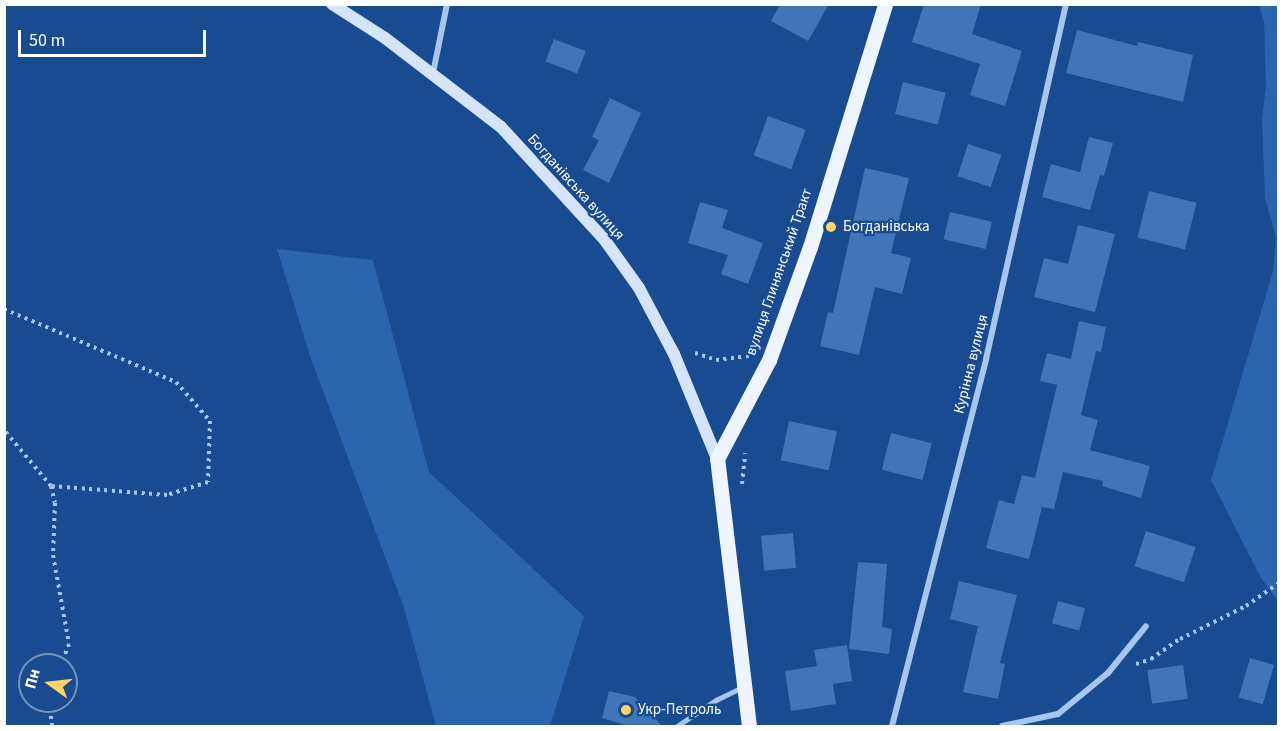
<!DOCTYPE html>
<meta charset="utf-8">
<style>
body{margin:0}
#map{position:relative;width:1283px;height:731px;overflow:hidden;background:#184b90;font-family:"Source Sans 3",sans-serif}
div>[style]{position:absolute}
.green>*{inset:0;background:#2b65ae}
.building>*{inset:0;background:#4175b8;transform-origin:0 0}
.path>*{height:4px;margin-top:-2px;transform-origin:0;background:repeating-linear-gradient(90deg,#a6c6ef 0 3px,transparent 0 7.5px)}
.service>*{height:4.5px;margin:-2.25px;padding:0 2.25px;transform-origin:2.25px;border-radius:2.25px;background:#a6c6ef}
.minor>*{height:6px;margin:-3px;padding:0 3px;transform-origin:3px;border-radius:3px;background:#a6c6ef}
.secondary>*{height:12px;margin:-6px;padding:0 6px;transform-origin:6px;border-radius:6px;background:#d4e4fb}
.primary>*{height:15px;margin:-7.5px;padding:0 7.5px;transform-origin:7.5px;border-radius:7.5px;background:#eef5ff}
.dots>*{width:16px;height:16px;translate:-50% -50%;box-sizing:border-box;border:3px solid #184b90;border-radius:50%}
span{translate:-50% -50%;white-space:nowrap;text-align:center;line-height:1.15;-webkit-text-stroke:4.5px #184b90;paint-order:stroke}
.street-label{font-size:15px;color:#fff}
.poi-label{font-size:15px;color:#fff}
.left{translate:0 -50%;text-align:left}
.frame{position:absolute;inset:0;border:6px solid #fff;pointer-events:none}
.north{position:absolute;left:18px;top:653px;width:60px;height:60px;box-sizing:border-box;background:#184b90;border:2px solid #7493bc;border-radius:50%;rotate:285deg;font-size:16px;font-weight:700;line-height:24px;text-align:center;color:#fff}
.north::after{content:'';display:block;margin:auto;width:21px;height:27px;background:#ffd464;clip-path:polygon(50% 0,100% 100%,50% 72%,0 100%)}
.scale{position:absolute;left:18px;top:30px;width:188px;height:27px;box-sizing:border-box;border:3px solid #fff;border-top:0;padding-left:8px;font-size:18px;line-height:21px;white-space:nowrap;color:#fff;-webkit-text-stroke:4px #184b90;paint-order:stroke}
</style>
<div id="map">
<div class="green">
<div style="clip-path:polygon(1259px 5px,1278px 5px,1278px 601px,1261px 578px,1211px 480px,1273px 271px,1276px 237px,1265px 198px,1262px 119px,1266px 85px,1264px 22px)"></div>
<div style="clip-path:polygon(277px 249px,373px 260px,429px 472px,584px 616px,550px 726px,436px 726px,404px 608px,310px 356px)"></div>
</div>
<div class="building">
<div style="clip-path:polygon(780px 4px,829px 4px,808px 41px,771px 21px)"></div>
<div style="clip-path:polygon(924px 4px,981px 4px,972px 34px,1022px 51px,1005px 106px,970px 95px,980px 64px,912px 42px)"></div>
<div style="clip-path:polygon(1077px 30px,1137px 46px,1138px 42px,1193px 55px,1183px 102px,1066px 73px)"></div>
<div style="left:554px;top:39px;width:34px;height:24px;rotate:21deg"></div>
<div style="left:903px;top:82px;width:44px;height:33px;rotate:14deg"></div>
<div style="clip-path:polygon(610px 98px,641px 113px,609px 183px,583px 170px,599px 140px,592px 137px)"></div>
<div style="left:768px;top:116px;width:40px;height:42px;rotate:20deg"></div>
<div style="clip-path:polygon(1089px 137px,1113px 143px,1104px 176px,1100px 175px,1090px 210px,1042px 197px,1051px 164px,1080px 172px)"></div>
<div style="left:968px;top:144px;width:35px;height:34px;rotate:18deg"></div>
<div style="clip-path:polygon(865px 168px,909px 178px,891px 253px,911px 258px,902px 294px,875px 287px,859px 355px,820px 346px,828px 312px,833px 313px)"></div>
<div style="left:1149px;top:191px;width:49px;height:48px;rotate:14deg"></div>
<div style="clip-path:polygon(700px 202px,728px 210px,722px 228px,763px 243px,748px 284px,721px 274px,728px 255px,688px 243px)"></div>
<div style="left:950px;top:212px;width:43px;height:28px;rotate:13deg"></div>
<div style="clip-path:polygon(1078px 225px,1115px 234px,1095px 312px,1034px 297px,1044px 258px,1068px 264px)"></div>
<div style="clip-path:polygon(1079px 321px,1106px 327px,1101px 352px,1096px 351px,1081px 415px,1098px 420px,1090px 450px,1150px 466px,1141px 498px,1102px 486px,1103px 481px,1063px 472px,1054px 509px,1042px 507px,1029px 559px,986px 548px,999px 500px,1014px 504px,1022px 475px,1035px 478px,1057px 385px,1040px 381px,1047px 353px,1071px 359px)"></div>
<div style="left:789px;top:421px;width:49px;height:40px;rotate:12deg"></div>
<div style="left:891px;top:433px;width:42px;height:38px;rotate:14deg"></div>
<div style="left:1146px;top:531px;width:52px;height:37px;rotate:18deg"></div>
<div style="left:793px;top:533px;width:35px;height:32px;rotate:85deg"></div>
<div style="clip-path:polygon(858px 562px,887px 564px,882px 627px,892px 629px,889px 654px,849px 649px)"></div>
<div style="clip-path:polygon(959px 581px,1017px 595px,1000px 663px,1005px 664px,998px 699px,963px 692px,978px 626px,950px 619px)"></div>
<div style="left:1058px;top:601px;width:28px;height:23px;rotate:15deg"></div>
<div style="clip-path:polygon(847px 645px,852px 681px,833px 684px,836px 704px,791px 711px,785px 671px,817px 666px,814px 650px)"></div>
<div style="left:1250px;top:658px;width:25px;height:41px;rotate:16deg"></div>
<div style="left:1183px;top:665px;width:34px;height:36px;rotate:82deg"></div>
<div style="clip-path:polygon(609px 691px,635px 697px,662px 726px,628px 726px,602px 718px)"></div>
</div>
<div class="path">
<div style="left:4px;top:309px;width:187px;rotate:23deg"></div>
<div style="left:176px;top:382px;width:52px;rotate:48.9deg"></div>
<div style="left:210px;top:421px;width:61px;rotate:91.9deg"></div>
<div style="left:208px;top:482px;width:43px;rotate:162.4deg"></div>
<div style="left:167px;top:495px;width:116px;rotate:-175.6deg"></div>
<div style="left:51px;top:486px;width:73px;rotate:-130deg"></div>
<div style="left:695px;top:353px;width:22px;rotate:18deg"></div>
<div style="left:716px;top:360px;width:33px;rotate:-7deg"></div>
<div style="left:742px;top:484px;width:31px;rotate:-84deg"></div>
<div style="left:51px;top:486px;width:17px;rotate:77deg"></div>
<div style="left:55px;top:503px;width:52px;rotate:92.2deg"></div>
<div style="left:53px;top:555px;width:90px;rotate:79.8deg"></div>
<div style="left:69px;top:644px;width:22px;rotate:111deg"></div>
<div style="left:1136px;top:664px;width:16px;rotate:-18deg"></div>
<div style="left:1151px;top:659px;width:35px;rotate:-35deg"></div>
<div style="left:1180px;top:639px;width:74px;rotate:-26.6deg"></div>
<div style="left:1246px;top:606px;width:39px;rotate:-35deg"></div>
<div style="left:49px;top:701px;width:25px;rotate:83deg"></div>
</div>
<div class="service">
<div style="left:677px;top:726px;width:47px;rotate:-33.7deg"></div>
<div style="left:716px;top:700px;width:28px;rotate:-26deg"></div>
</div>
<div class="minor">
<div style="left:433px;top:73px;width:70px;rotate:-78.5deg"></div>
<div style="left:892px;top:726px;width:379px;rotate:-75.6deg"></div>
<div style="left:986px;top:359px;width:364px;rotate:-77.3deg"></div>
<div style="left:1002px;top:726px;width:57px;rotate:-12.1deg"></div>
<div style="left:1058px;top:714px;width:65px;rotate:-39.4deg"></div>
<div style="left:1108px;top:673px;width:60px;rotate:-51deg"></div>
</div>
<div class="secondary">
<div style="left:332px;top:4px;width:63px;rotate:32.7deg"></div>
<div style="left:385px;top:38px;width:146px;rotate:37.5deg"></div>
<div style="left:501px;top:127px;width:152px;rotate:47.4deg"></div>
<div style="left:604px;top:239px;width:60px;rotate:54.5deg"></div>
<div style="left:639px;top:288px;width:75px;rotate:62.1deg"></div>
<div style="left:674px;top:354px;width:113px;rotate:67.7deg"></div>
</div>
<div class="primary">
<div style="left:749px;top:726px;width:269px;rotate:-96.8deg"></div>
<div style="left:717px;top:459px;width:112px;rotate:-62.3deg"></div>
<div style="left:769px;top:360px;width:120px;rotate:-70.1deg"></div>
<div style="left:810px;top:247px;width:254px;rotate:-72.8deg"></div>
</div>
<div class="dots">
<div style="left:831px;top:227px;background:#ffd464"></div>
<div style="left:626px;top:710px;background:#ffd464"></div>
</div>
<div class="street-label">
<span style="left:576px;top:187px;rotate:48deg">Богданівська вулиця</span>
<span style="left:779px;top:272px;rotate:-71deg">вулиця Глинянський Тракт</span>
<span style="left:971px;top:364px;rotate:-76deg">Курінна вулиця</span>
</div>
<div class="poi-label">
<span class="left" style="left:843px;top:227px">Богданівська</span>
<span class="left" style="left:638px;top:710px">Укр-Петроль</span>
</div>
<div class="frame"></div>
<div class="north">Пн</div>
<div class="scale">50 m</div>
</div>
